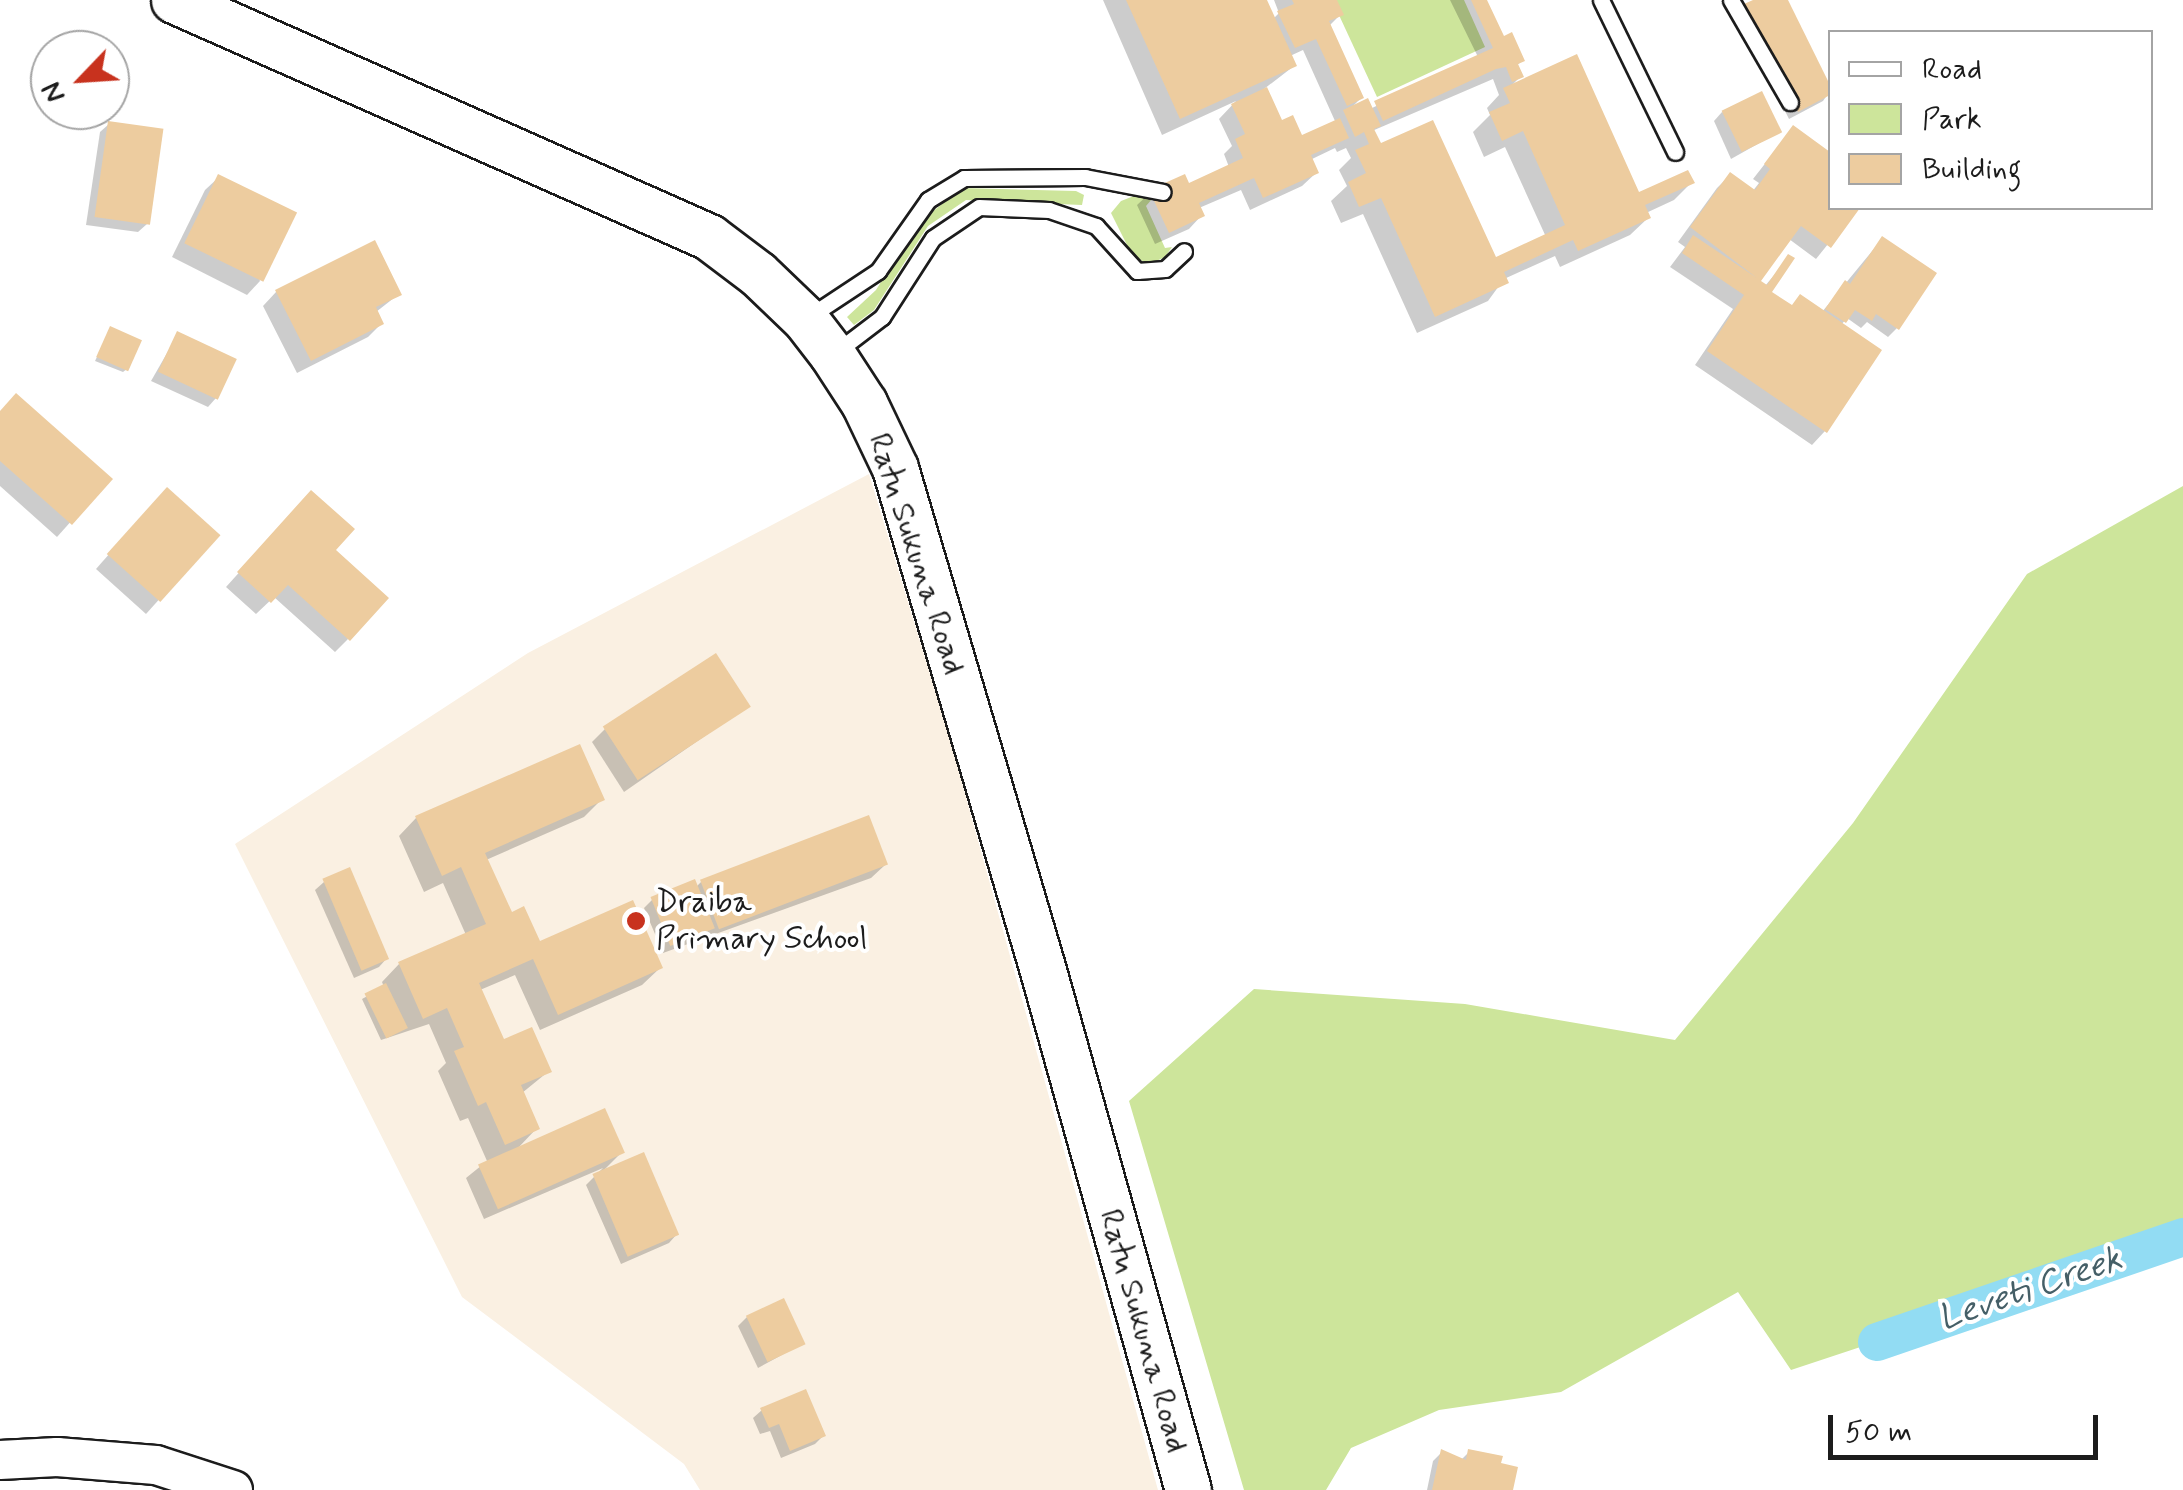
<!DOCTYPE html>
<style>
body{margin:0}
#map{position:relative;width:2183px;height:1490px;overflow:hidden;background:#fff;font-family:Mynerve,sans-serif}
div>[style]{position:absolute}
.built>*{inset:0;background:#faf0e2}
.green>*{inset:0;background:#cde59b}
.shadow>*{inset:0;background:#0003}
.canal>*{height:38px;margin:-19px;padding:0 19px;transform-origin:19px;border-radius:19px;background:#92dcf3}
.building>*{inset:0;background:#edcc9f;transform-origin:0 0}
.roads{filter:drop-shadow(2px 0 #1c1c1c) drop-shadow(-2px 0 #1c1c1c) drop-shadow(0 2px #1c1c1c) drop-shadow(0 -2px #1c1c1c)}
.service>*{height:15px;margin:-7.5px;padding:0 7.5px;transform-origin:7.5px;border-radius:7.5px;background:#fff}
.tertiary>*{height:38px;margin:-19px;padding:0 19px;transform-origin:19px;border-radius:19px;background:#fff}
.secondary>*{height:45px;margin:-22.5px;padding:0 22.5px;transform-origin:22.5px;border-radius:22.5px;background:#fff}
.dots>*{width:28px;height:28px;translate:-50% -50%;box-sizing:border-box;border:5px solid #fff;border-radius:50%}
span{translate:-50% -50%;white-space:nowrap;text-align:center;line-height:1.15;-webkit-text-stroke:8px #fff;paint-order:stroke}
.street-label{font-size:32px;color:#1c1c1c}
.poi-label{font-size:32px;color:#1c1c1c}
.left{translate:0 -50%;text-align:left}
.water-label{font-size:35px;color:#455f67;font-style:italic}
.legend{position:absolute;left:1828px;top:30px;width:325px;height:180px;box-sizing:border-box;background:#fff;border:2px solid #a4a4a4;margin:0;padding:12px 18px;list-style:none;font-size:30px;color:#1c1c1c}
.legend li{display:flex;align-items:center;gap:20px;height:50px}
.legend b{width:50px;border:2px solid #a4a4a4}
.north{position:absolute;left:30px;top:30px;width:100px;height:100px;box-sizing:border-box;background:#fff;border:2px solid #a4a4a4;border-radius:50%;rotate:245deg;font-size:28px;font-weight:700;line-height:40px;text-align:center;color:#1c1c1c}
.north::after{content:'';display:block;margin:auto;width:35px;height:45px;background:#c8321e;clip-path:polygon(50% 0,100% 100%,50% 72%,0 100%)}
.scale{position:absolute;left:1828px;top:1415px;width:270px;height:45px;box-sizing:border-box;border:5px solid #1c1c1c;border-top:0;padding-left:12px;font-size:30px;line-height:35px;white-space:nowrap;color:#1c1c1c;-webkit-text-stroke:8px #fff;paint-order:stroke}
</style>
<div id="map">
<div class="built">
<div style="clip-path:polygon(869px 474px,951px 743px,1158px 1490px,700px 1490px,684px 1464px,462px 1297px,235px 844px,528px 653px)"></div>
</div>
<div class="green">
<div style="clip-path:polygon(1332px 0,1464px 0,1485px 47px,1377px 97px)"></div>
<div style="clip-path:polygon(962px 188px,1076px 191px,1084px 195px,1082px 205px,966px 200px,928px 226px,874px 310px,854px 325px,847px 317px,876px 290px,917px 224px)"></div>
<div style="clip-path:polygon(1139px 194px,1152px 199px,1146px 206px,1165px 248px,1172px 247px,1165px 257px,1150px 264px,1133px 257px,1111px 213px,1121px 201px)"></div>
<div style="clip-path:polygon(2183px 486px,2183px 1229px,1966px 1312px,1791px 1370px,1738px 1292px,1561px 1392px,1439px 1410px,1351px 1448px,1326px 1490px,1244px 1490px,1129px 1101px,1254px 989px,1465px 1004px,1675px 1040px,1853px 823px,2027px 574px)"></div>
</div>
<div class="shadow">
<div style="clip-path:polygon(evenodd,1103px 0,1264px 0,1273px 19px,1279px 13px,1274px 0,1334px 0,1341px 14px,1329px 26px,1361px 98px,1351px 108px,1370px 109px,1478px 57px,1450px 0,1484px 0,1502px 39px,1522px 61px,1516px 66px,1521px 76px,1511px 86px,1638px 195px,1692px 182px,1674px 200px,1646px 213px,1648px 218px,1630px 235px,1560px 267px,1555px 256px,1504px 279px,1488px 301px,1417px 333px,1363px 214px,1341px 223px,1331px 201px,1347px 186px,1339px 170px,1351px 158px,1346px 148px,1337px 152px,1335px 148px,1310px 160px,1316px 173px,1302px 186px,1250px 210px,1241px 190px,1199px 208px,1202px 215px,1189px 229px,1155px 244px,1137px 205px,1151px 192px,1188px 186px,1229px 167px,1224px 154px,1232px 146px,1219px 119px,1236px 101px,1162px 135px,1103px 0,1303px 50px,1335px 121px,1301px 138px,1281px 123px,1264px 89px,1294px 66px,1290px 56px,1303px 50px,1103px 0,1493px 79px,1499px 95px,1487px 108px,1490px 115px,1473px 132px,1484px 157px,1505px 147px,1546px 237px,1495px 260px,1380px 147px,1372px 131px,1493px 79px)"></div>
<div style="clip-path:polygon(1758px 0,1785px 0,1830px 91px,1823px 101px,1789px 119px,1737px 15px)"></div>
<div style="clip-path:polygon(1722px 112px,1779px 132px,1731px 159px,1714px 121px)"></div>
<div style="clip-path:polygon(109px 124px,147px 224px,138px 232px,86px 225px,100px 132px)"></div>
<div style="clip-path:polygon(1793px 128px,1830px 153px,1830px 208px,1857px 208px,1816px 259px,1789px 239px,1758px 282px,1765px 286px,1789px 257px,1769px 292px,1790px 307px,1822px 312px,1882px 239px,1897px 328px,1888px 337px,1867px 322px,1861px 328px,1847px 318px,1841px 325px,1825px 431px,1812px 445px,1695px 365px,1733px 309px,1670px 267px,1685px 247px,1678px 242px,1717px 188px,1730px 175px,1752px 192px,1759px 183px,1753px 179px)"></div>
<div style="clip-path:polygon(219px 177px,260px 281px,247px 295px,172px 257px,205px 190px)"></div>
<div style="clip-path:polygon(276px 292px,399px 294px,376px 312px,381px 324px,368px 337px,297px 373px,263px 306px)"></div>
<div style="clip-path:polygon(110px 329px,127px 369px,123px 372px,95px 361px)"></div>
<div style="clip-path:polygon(178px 334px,216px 398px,208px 407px,151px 381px)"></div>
<div style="clip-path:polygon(0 413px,109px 479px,57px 537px,0 486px)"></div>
<div style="clip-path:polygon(154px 503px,217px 535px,146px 614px,96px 569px)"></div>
<div style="clip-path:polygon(298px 507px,333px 550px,348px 639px,335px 652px,274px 597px,256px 614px,226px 587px)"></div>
<div style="clip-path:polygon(748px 706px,624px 792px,592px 742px,605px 729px)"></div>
<div style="clip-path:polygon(602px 799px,584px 817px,486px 860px,510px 916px,538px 945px,660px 968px,642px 985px,540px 1030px,515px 975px,480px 990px,503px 1042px,549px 1071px,522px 1093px,537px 1128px,518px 1148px,622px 1152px,601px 1173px,677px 1234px,669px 1243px,621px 1264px,586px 1185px,603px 1168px,484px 1219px,466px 1178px,487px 1161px,468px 1118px,460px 1121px,438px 1071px,446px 1063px,429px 1024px,381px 1040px,362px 999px,384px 987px,382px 982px,399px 964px,466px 935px,443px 883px,424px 892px,399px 836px,416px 818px)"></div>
<div style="clip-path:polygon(885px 865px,871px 878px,663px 953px,644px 908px,652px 900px,695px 888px,702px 881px)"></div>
<div style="clip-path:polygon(324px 882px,387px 958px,379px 967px,354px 978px,315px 890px)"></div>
<div style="clip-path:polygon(747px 1317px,802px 1344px,758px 1368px,738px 1326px)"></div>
<div style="clip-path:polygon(762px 1410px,823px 1436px,815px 1444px,781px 1458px,770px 1431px,760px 1434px,753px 1418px)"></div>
<div style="clip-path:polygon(1442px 1452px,1461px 1460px,1469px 1452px,1498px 1465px,1511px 1490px,1427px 1490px,1433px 1461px)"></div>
</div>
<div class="canal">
<div style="left:1877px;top:1342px;width:324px;rotate:-18.9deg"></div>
</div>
<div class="building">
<div style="clip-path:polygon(1126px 0,1267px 0,1297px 66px,1180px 119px)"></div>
<div style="clip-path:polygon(1292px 0,1337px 0,1344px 15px,1329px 21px,1364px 98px,1347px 106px,1316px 39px,1295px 48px,1277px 11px,1294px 4px)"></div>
<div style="clip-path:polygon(1471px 0,1487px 0,1504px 36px,1512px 32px,1525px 61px,1518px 64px,1524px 77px,1512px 82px,1506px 67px,1496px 69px,1383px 121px,1374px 101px,1493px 48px)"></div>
<div style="clip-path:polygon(1753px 0,1788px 0,1830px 85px,1830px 95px,1798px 112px,1744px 4px)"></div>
<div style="clip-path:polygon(1577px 54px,1639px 192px,1688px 170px,1695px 183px,1645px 205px,1651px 218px,1578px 251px,1573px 240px,1504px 272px,1509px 283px,1435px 317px,1381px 198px,1359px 207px,1348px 182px,1366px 173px,1355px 150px,1369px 144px,1364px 132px,1355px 137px,1343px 110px,1368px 98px,1381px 126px,1374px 129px,1381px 143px,1433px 120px,1496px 257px,1565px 225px,1523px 131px,1502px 141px,1489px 112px,1510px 103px,1503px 88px)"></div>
<div style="clip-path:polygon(1267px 87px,1282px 120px,1293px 115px,1302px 135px,1340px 118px,1349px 138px,1311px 155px,1319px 173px,1263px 198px,1254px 178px,1199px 203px,1205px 216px,1169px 233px,1149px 190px,1185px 174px,1189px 183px,1243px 158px,1235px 139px,1245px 134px,1231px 104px)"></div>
<div style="left:1762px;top:91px;width:46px;height:45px;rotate:64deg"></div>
<div style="left:108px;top:121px;width:56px;height:97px;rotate:8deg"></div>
<div style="clip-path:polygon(1793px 125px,1830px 152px,1830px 208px,1860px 208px,1831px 248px,1801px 226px,1761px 281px,1767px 285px,1788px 254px,1795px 258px,1772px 292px,1792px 305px,1800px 294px,1882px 350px,1827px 433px,1707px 351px,1744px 295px,1682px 253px,1693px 235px,1757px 278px,1690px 227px,1730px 172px,1755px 190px,1770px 169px,1764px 164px)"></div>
<div style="left:218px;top:174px;width:88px;height:77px;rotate:26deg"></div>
<div style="clip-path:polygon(1882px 236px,1937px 273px,1899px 330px,1876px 314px,1872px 321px,1855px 310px,1846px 323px,1825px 309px,1845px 280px,1850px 284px)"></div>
<div style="clip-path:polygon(375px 240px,402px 295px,376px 307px,384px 324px,311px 361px,275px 290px)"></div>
<div style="left:110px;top:326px;width:35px;height:34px;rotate:24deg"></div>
<div style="left:177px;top:331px;width:66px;height:45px;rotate:25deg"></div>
<div style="clip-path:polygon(16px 393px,113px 479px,72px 525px,0 461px,0 411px)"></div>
<div style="left:167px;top:487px;width:72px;height:90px;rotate:42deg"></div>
<div style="clip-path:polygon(311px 490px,355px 529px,336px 550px,389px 598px,350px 641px,288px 585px,271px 603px,237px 572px)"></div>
<div style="left:716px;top:653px;width:64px;height:135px;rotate:57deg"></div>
<div style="clip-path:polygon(580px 744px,605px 800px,485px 853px,512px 912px,524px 906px,540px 941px,633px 900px,663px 968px,558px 1015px,533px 959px,479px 983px,504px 1039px,532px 1027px,552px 1072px,521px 1085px,540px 1129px,505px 1145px,486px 1102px,478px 1106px,454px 1051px,464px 1047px,447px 1008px,423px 1019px,398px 962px,486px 924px,461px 867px,442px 876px,415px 816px)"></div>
<div style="left:869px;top:815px;width:53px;height:181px;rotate:69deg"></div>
<div style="left:350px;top:867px;width:100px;height:30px;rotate:67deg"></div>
<div style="left:695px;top:879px;width:53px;height:48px;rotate:68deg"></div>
<div style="left:386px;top:983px;width:50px;height:24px;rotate:64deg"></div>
<div style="left:605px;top:1108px;width:49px;height:139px;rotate:66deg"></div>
<div style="left:644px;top:1152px;width:90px;height:56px;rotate:67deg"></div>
<div style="left:784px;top:1298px;width:51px;height:42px;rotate:65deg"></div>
<div style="clip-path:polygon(806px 1389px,826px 1436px,790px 1451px,779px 1424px,769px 1428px,760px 1408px)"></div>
<div style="clip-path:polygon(1441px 1449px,1466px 1460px,1468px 1449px,1503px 1456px,1501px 1463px,1518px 1467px,1513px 1490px,1432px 1490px)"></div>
</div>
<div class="roads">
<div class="service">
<div style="left:1601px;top:0;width:169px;rotate:64deg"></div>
<div style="left:1731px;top:0;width:118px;rotate:60deg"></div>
<div style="left:810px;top:316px;width:82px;rotate:-33.5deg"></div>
<div style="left:878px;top:271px;width:87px;rotate:-54.8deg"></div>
<div style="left:928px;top:200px;width:42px;rotate:-31.4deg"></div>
<div style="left:964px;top:178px;width:121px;rotate:-0.5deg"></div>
<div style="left:1085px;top:177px;width:79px;rotate:10.9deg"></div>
<div style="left:836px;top:352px;width:58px;rotate:-37.3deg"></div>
<div style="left:882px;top:317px;width:94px;rotate:-57.2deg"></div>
<div style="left:933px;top:238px;width:55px;rotate:-34deg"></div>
<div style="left:979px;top:207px;width:70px;rotate:2.5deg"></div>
<div style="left:1049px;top:210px;width:50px;rotate:18.8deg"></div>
<div style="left:1096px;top:226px;width:61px;rotate:47.7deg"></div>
<div style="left:1137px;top:271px;width:28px;rotate:-4deg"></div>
<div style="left:1165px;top:269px;width:26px;rotate:-43deg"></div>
</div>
<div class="tertiary">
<div style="left:0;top:1460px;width:57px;rotate:-3deg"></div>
<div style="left:57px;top:1457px;width:99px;rotate:4.6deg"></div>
<div style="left:156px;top:1465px;width:81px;rotate:18deg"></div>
</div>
<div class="secondary">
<div style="left:174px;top:0;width:585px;rotate:23.89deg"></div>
<div style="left:709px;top:237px;width:61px;rotate:37.1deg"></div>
<div style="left:758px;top:274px;width:65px;rotate:43.8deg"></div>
<div style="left:805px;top:319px;width:44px;rotate:52.4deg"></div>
<div style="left:832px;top:354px;width:59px;rotate:56.9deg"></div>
<div style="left:864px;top:403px;width:72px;rotate:64.5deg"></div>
<div style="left:895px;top:468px;width:520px;rotate:73.59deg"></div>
<div style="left:1042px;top:967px;width:543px;rotate:74.4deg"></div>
</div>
</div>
<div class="dots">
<div style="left:636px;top:921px;background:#c8321e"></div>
</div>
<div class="street-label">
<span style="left:916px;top:554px;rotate:72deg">Ratu Sukuna Road</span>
<span style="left:1143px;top:1331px;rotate:74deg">Ratu Sukuna Road</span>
</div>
<div class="poi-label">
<span class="left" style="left:656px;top:921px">Draiba<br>Primary School</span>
</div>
<div class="water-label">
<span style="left:2030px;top:1289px;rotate:-19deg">Leveti Creek</span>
</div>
<ul class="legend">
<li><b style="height:12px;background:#fff"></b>Road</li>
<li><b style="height:28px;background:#cde59b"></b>Park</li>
<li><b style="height:28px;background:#edcc9f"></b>Building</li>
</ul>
<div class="north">N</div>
<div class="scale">50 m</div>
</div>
